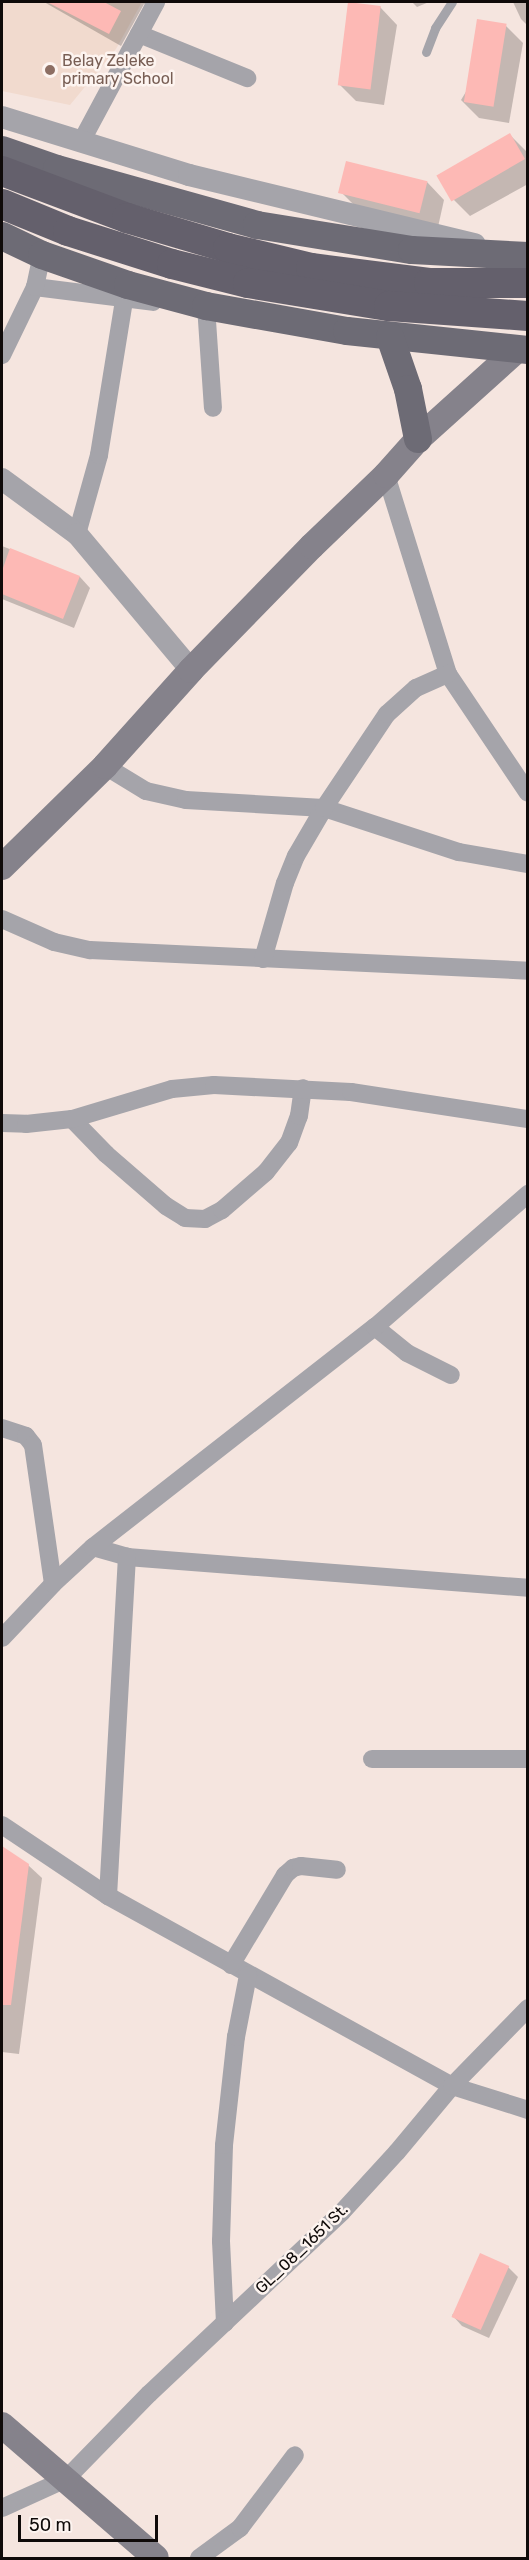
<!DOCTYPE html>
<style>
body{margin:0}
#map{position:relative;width:529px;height:2560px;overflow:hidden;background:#f5e5df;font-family:Rubik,sans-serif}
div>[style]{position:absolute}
.education>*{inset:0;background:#f1dace}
.shadow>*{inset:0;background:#0003}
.building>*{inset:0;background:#fdb9b5;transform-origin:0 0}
.service>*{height:9px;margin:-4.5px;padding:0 4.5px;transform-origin:4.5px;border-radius:4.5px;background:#a5a4aa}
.minor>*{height:18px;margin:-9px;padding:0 9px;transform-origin:9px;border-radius:9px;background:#a5a4aa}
.tertiary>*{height:22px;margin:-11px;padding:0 11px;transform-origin:11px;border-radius:11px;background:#a5a4aa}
.secondary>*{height:26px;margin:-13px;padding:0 13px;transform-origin:13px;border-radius:13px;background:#85828b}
.primary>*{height:28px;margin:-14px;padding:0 14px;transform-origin:14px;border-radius:14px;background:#6d6b75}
.trunk>*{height:30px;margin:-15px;padding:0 15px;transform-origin:15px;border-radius:15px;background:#64606c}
.dots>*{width:16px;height:16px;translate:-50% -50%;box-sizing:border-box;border:3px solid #fdf4f0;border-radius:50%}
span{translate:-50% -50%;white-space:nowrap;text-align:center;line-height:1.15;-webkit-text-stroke:5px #fdf4f0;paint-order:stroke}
.education-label{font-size:16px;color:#785e54}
.left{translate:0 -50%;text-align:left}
.street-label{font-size:16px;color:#0f0a09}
.frame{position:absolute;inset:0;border:3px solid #0f0a09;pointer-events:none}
.scale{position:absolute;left:18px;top:2515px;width:140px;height:27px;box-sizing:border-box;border:3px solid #0f0a09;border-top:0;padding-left:8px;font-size:18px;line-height:21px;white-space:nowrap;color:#0f0a09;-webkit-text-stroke:4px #fdf4f0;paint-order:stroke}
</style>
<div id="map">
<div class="education">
<div style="clip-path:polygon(2px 2px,142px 2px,116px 49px,70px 105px,2px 91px)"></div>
</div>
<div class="shadow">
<div style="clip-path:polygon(44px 2px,155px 2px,151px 8px,144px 4px,121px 46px)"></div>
<div style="clip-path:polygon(412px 2px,429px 2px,417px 7px)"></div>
<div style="clip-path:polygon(513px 2px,528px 2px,528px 26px,521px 19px)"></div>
<div style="clip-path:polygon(380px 7px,397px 25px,384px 105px,356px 101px,339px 84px)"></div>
<div style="clip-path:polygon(506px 26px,523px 43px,509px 123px,479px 118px,461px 100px)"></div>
<div style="clip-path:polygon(510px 135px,528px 153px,528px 184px,470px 216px,453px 199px)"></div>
<div style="clip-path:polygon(427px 182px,444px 200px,438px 227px,358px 209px,341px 192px)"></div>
<div style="clip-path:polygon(2px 546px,80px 577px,90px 588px,74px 628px,2px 599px)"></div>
<div style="clip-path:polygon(2px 1848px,28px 1865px,42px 1878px,19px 2054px,2px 2052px)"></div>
<div style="clip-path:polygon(508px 2267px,518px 2277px,489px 2338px,462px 2326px,452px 2315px)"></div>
</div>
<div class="building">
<div style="clip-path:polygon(47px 2px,104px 2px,121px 11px,109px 34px)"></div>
<div style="left:348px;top:2px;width:33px;height:84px;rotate:7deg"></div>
<div style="left:477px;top:19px;width:30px;height:84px;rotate:9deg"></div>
<div style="left:510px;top:133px;width:30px;height:85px;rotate:60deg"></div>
<div style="left:346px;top:161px;width:84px;height:33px;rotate:14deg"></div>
<div style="clip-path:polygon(10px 548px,80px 576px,63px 619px,2px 594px,2px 571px)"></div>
<div style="clip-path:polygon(2px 1846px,29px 1864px,11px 2005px,2px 2005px)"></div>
<div style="left:480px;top:2253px;width:32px;height:70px;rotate:24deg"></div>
</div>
<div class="service">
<div style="left:426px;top:52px;width:26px;rotate:-69deg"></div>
<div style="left:435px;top:28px;width:31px;rotate:-57deg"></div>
</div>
<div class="minor">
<div style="left:139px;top:34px;width:117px;rotate:22.2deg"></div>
<div style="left:81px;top:142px;width:159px;rotate:-61.8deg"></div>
<div style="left:35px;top:287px;width:119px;rotate:7.2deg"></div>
<div style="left:198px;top:305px;width:8px;rotate:7deg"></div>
<div style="left:206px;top:306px;width:102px;rotate:86.1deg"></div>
<div style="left:2px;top:355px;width:76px;rotate:-64.1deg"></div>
<div style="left:35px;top:287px;width:33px;rotate:-78deg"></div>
<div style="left:386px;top:475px;width:208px;rotate:72.7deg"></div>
<div style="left:448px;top:674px;width:143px;rotate:56.1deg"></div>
<div style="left:77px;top:534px;width:82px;rotate:-74.4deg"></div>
<div style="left:99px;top:455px;width:157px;rotate:-80.8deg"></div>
<div style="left:105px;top:766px;width:48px;rotate:31.4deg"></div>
<div style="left:146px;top:791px;width:41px;rotate:12.7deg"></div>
<div style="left:186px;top:800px;width:138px;rotate:3.3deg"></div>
<div style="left:324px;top:808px;width:142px;rotate:18.1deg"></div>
<div style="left:459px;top:852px;width:70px;rotate:9.9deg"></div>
<div style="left:2px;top:919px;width:57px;rotate:23.9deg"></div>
<div style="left:54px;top:942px;width:37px;rotate:13deg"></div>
<div style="left:90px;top:950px;width:439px;rotate:2.7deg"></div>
<div style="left:263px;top:959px;width:79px;rotate:-73.9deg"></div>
<div style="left:285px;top:883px;width:29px;rotate:-68deg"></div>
<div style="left:296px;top:856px;width:56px;rotate:-59.7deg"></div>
<div style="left:324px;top:808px;width:113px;rotate:-56.2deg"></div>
<div style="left:387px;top:714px;width:39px;rotate:-42deg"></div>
<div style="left:416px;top:688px;width:35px;rotate:-24deg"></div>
<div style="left:72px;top:1119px;width:49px;rotate:45.8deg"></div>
<div style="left:106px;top:1154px;width:79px;rotate:40.9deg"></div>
<div style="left:166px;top:1206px;width:22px;rotate:32deg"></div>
<div style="left:185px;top:1218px;width:20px;rotate:3deg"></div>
<div style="left:205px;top:1219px;width:19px;rotate:-28deg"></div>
<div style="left:222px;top:1210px;width:58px;rotate:-40.8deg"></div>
<div style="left:266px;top:1172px;width:37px;rotate:-52deg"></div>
<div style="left:289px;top:1143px;width:29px;rotate:-70deg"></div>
<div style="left:299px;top:1116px;width:28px;rotate:-82deg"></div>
<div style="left:2px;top:1123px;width:24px;rotate:2deg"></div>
<div style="left:26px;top:1124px;width:46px;rotate:-6.2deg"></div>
<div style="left:72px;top:1119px;width:104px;rotate:-16.7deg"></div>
<div style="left:172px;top:1089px;width:42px;rotate:-5.4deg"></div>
<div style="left:214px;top:1085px;width:137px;rotate:2.9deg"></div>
<div style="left:351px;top:1092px;width:179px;rotate:8.7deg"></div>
<div style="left:375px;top:1327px;width:41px;rotate:39.1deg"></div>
<div style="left:407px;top:1353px;width:49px;rotate:26.6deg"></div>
<div style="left:2px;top:1428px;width:25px;rotate:18deg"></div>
<div style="left:26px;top:1436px;width:11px;rotate:52deg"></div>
<div style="left:33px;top:1445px;width:140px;rotate:81.8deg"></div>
<div style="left:93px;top:1547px;width:35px;rotate:16deg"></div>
<div style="left:127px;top:1557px;width:402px;rotate:4.4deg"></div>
<div style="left:2px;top:1638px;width:74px;rotate:-46.6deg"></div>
<div style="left:53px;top:1584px;width:54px;rotate:-42.8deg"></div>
<div style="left:93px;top:1547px;width:358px;rotate:-38deg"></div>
<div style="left:375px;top:1327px;width:203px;rotate:-41deg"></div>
<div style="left:372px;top:1759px;width:156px"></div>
<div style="left:2px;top:1825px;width:128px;rotate:33.8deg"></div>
<div style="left:108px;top:1896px;width:393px;rotate:28.9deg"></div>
<div style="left:452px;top:2086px;width:80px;rotate:17.5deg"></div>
<div style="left:108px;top:1896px;width:340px;rotate:-86.8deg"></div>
<div style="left:231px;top:1965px;width:105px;rotate:-59deg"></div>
<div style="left:285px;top:1875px;width:11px;rotate:-41deg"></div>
<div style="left:293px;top:1868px;width:8px;rotate:-14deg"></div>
<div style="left:301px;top:1866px;width:36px;rotate:6deg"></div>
<div style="left:225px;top:2323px;width:82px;rotate:-92.8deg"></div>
<div style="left:221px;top:2241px;width:96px;rotate:-88.2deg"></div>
<div style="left:224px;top:2145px;width:109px;rotate:-83.7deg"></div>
<div style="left:236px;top:2037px;width:63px;rotate:-79deg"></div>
<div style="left:2px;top:2508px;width:70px;rotate:-24.4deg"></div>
<div style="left:66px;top:2479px;width:119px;rotate:-45.7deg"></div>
<div style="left:149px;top:2394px;width:265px;rotate:-43.3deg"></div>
<div style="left:342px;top:2212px;width:81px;rotate:-47.5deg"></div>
<div style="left:397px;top:2152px;width:86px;rotate:-50.2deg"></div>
<div style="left:452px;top:2086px;width:109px;rotate:-45.7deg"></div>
<div style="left:199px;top:2558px;width:51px;rotate:-36.2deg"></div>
<div style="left:240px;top:2528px;width:91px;rotate:-53deg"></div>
</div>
<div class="tertiary">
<div style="left:2px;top:117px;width:196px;rotate:17.2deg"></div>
<div style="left:189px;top:175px;width:294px;rotate:13.6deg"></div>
<div style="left:2px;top:479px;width:93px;rotate:36.3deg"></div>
<div style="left:77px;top:534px;width:177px;rotate:50deg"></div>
</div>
<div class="secondary">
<div style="left:2px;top:867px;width:144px;rotate:-44.4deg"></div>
<div style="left:105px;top:766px;width:129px;rotate:-48.1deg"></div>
<div style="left:191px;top:670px;width:173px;rotate:-45.7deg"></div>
<div style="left:312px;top:546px;width:103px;rotate:-43.8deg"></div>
<div style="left:386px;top:475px;width:48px;rotate:-48.4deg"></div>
<div style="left:418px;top:439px;width:133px;rotate:-42deg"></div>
<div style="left:2px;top:2425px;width:203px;rotate:40.8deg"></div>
</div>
<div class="primary">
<div style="left:2px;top:150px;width:58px;rotate:19.1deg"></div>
<div style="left:57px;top:169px;width:208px;rotate:15.6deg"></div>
<div style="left:257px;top:225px;width:157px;rotate:9.2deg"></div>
<div style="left:412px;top:250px;width:116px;rotate:3deg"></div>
<div style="left:2px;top:236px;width:44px;rotate:25.4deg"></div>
<div style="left:42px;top:255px;width:91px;rotate:19.2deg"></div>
<div style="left:128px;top:285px;width:81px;rotate:15.1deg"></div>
<div style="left:206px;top:306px;width:143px;rotate:10.1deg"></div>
<div style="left:347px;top:331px;width:182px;rotate:6deg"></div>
<div style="left:390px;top:337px;width:55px;rotate:70.9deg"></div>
<div style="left:408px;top:389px;width:51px;rotate:78.7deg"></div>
</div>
<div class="trunk">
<div style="left:2px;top:171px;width:134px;rotate:20.6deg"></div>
<div style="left:127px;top:218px;width:105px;rotate:16.5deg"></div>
<div style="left:228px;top:248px;width:85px;rotate:13.5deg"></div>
<div style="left:311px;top:268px;width:119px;rotate:7.2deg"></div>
<div style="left:429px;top:283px;width:99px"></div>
<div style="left:2px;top:204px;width:71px;rotate:22.2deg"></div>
<div style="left:68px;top:231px;width:109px;rotate:17.6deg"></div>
<div style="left:172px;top:264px;width:78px;rotate:14deg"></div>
<div style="left:248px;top:283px;width:143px;rotate:9.3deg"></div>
<div style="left:389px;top:306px;width:139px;rotate:4.1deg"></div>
</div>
<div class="dots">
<div style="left:50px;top:70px;background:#8d6e63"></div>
</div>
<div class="education-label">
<span class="left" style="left:62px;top:70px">Belay Zeleke<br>primary School</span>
</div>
<div class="street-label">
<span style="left:302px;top:2249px;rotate:-44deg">GL_08_1651 St.</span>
</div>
<div class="frame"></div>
<div class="scale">50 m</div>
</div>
